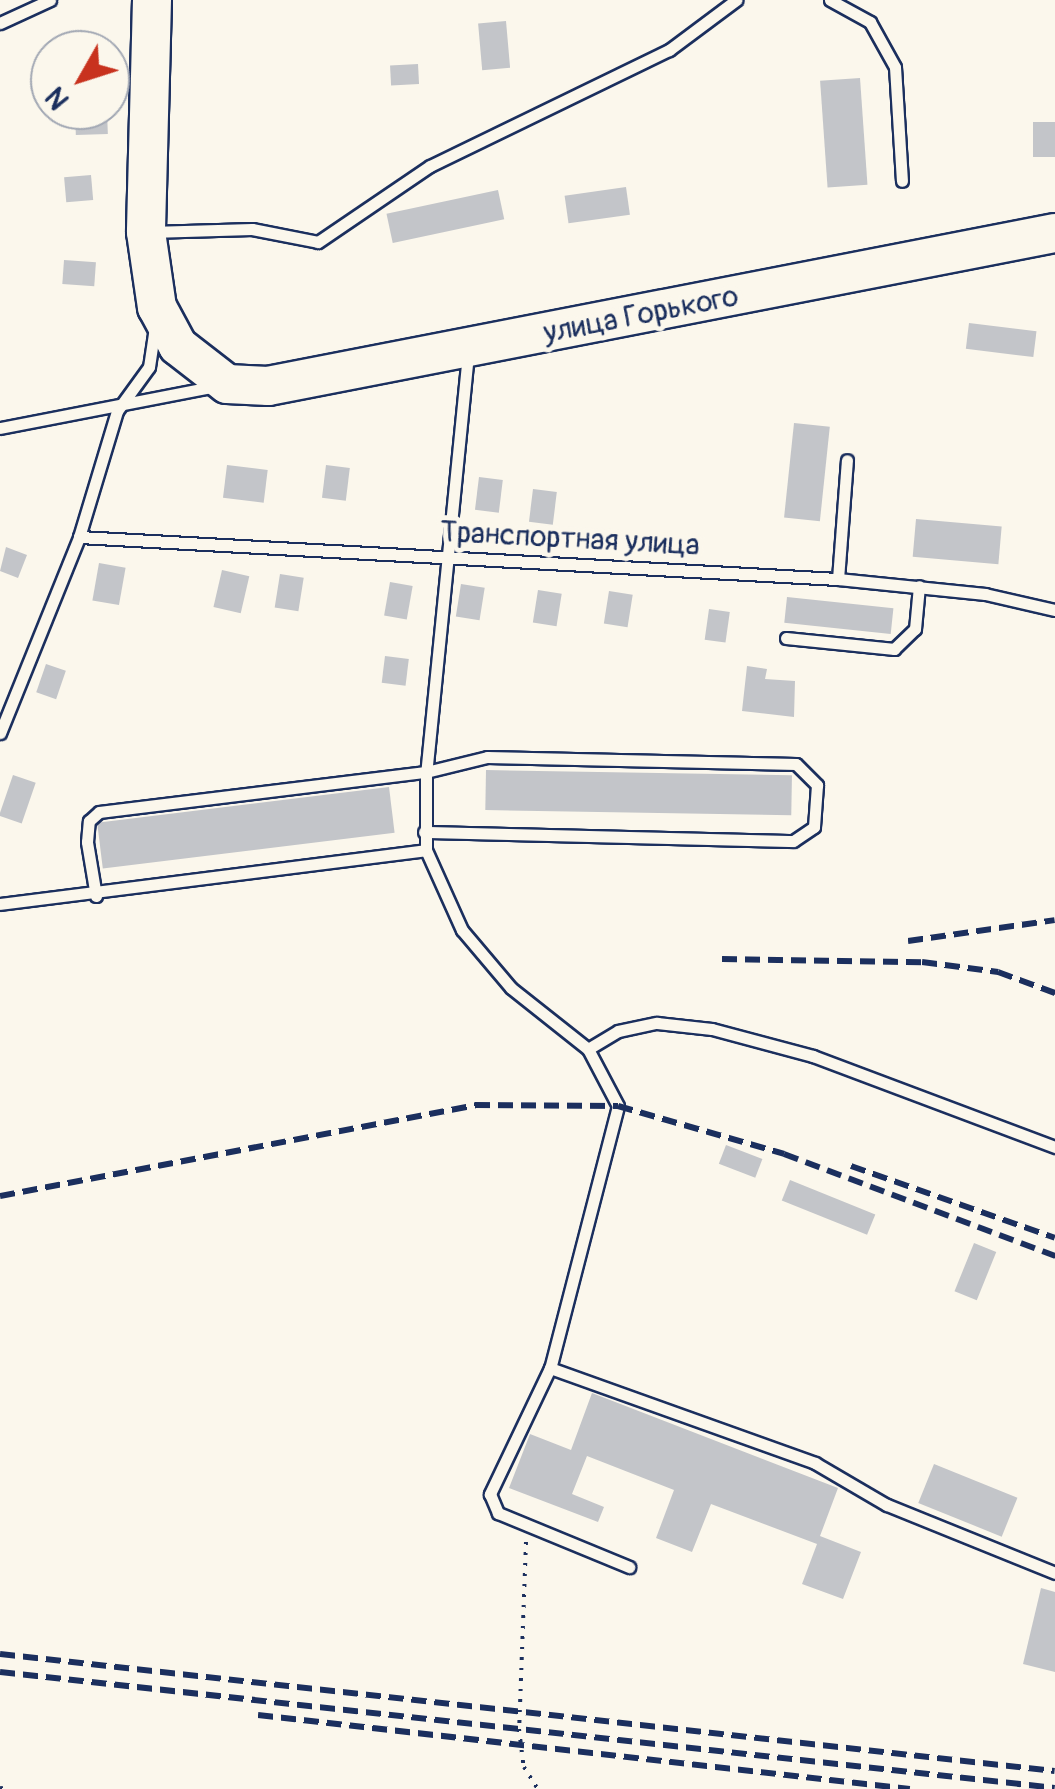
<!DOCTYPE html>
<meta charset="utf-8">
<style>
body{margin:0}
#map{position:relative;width:1055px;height:1789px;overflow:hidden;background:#fbf7ec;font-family:Pangolin,sans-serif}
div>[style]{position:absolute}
.building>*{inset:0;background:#c3c5c9;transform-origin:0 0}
.path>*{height:4px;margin-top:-2px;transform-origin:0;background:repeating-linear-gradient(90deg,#1b2f5e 0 2.5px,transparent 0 10.5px)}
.roads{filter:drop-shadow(2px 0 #1b2f5e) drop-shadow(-2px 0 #1b2f5e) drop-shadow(0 2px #1b2f5e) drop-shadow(0 -2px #1b2f5e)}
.lane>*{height:11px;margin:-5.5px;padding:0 5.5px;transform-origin:5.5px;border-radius:5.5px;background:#fbf7ec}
.primary>*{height:38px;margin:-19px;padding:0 19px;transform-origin:19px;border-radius:19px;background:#fbf7ec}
.rail>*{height:6px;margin-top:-3px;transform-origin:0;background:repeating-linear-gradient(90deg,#1b2f5e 0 15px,transparent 0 23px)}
span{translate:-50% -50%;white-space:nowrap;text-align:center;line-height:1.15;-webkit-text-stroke:10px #fbf7ec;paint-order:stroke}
.street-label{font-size:30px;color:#1b2f5e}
.north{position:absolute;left:30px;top:30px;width:100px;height:100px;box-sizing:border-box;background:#fbf7ec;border:2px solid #a1a7b3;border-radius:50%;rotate:231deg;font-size:28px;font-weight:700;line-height:40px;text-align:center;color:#1b2f5e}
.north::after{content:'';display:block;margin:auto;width:35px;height:45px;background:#c8321e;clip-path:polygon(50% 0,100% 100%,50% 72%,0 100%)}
</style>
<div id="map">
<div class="building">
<div style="left:506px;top:21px;width:47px;height:28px;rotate:85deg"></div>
<div style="left:418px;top:64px;width:20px;height:28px;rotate:87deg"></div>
<div style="left:860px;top:78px;width:107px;height:40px;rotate:86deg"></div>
<div style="left:107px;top:110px;width:24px;height:32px;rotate:88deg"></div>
<div style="left:1055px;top:122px;width:35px;height:22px;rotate:90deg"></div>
<div style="left:91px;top:175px;width:25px;height:27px;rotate:85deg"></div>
<div style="left:626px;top:187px;width:28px;height:62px;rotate:82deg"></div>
<div style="left:498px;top:190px;width:30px;height:114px;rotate:78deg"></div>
<div style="left:64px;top:260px;width:32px;height:24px;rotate:4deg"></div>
<div style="left:969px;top:323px;width:68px;height:26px;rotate:7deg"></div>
<div style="left:794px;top:423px;width:36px;height:95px;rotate:6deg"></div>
<div style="left:227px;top:465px;width:41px;height:33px;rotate:7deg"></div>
<div style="left:326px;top:465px;width:24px;height:33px;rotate:7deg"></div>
<div style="left:479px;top:477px;width:24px;height:33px;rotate:7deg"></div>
<div style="left:533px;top:489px;width:24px;height:33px;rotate:7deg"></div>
<div style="left:916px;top:519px;width:86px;height:38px;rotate:5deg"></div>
<div style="clip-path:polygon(6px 547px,27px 555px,18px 578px,0 571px)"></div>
<div style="left:99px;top:563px;width:27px;height:38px;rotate:10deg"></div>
<div style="left:222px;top:570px;width:28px;height:38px;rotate:13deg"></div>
<div style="left:280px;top:574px;width:24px;height:34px;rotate:9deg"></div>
<div style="left:390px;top:582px;width:23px;height:34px;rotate:10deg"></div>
<div style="left:461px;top:584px;width:24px;height:33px;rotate:9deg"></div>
<div style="left:538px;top:590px;width:24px;height:33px;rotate:9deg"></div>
<div style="left:609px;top:591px;width:24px;height:33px;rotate:9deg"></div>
<div style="left:787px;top:597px;width:107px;height:26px;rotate:6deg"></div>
<div style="left:709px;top:609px;width:21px;height:31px;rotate:8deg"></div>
<div style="left:385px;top:656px;width:24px;height:27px;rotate:7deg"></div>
<div style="left:46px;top:664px;width:21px;height:30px;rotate:19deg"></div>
<div style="clip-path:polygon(747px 666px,767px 669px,765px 679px,795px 681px,794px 717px,742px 711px)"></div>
<div style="left:486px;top:770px;width:306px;height:40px;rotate:1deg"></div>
<div style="left:13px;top:775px;width:24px;height:43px;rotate:19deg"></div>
<div style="left:389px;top:787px;width:46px;height:294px;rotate:83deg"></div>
<div style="left:726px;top:1145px;width:39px;height:20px;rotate:21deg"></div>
<div style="left:790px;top:1180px;width:92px;height:22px;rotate:22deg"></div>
<div style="left:974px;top:1243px;width:24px;height:52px;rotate:22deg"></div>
<div style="clip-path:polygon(592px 1393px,838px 1488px,820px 1536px,861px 1552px,843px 1599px,802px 1584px,817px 1544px,711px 1504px,692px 1552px,656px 1538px,674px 1490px,587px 1456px,572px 1494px,604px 1507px,598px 1522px,509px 1488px,530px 1434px,571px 1450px)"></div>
<div style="left:934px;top:1464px;width:90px;height:42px;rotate:22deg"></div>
<div style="clip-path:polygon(1041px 1588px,1055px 1592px,1055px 1672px,1023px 1664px)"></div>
</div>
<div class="path">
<div style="left:526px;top:1542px;width:187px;rotate:92.1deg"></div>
<div style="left:519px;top:1729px;width:38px;rotate:83deg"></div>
<div style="left:524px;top:1767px;width:26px;rotate:58deg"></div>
<div style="left:0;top:1788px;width:10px;rotate:6deg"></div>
</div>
<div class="roads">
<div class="lane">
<div style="left:830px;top:0;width:46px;rotate:28.8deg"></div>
<div style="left:870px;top:22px;width:51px;rotate:60.9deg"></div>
<div style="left:895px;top:67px;width:114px;rotate:86.5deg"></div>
<div style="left:0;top:23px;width:55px;rotate:-24.7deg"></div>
<div style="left:150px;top:232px;width:102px;rotate:-1.7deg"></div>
<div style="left:252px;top:229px;width:67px;rotate:11.1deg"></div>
<div style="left:318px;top:242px;width:135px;rotate:-34.2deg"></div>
<div style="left:430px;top:166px;width:266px;rotate:-25.9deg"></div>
<div style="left:669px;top:50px;width:84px;rotate:-36.7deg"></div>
<div style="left:468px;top:354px;width:420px;rotate:95.7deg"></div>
<div style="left:426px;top:772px;width:78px;rotate:90deg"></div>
<div style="left:426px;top:850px;width:88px;rotate:65.8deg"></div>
<div style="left:462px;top:930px;width:76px;rotate:49.8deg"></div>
<div style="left:511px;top:988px;width:98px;rotate:38.4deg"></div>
<div style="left:588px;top:1049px;width:64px;rotate:62.2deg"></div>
<div style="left:618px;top:1106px;width:271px;rotate:104.5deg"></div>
<div style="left:550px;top:1368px;width:140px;rotate:115.5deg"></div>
<div style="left:490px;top:1494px;width:21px;rotate:67deg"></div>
<div style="left:498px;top:1513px;width:142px;rotate:22.4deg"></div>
<div style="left:0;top:428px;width:221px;rotate:-11deg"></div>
<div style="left:79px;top:537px;width:760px;rotate:3.17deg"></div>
<div style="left:838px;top:579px;width:148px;rotate:5.8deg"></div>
<div style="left:985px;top:594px;width:72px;rotate:12.9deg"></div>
<div style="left:838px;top:579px;width:119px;rotate:-85.7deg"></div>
<div style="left:786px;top:638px;width:109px;rotate:5.8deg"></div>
<div style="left:894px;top:649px;width:29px;rotate:-44deg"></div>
<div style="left:915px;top:629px;width:43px;rotate:-84.7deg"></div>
<div style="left:0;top:733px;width:211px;rotate:-68deg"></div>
<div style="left:79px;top:537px;width:132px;rotate:-73.2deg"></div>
<div style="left:117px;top:411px;width:54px;rotate:-54deg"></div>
<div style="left:149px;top:367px;width:40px;rotate:-81.5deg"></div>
<div style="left:96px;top:896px;width:55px;rotate:-99.5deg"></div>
<div style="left:87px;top:842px;width:21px;rotate:-85deg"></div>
<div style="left:89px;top:821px;width:13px;rotate:-42deg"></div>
<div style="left:99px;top:812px;width:329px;rotate:-7deg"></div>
<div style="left:426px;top:772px;width:63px;rotate:-13.8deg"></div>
<div style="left:487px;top:757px;width:309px;rotate:1.3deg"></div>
<div style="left:796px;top:764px;width:30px;rotate:45deg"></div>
<div style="left:817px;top:785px;width:42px;rotate:94.1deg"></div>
<div style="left:814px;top:827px;width:25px;rotate:146deg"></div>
<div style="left:793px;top:841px;width:369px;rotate:-178.6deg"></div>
<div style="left:0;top:904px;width:429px;rotate:-7.2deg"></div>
<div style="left:588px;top:1049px;width:35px;rotate:-31deg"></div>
<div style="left:618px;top:1031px;width:40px;rotate:-12deg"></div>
<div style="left:657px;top:1023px;width:55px;rotate:6.2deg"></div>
<div style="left:712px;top:1029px;width:105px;rotate:15deg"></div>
<div style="left:813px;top:1056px;width:259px;rotate:20.6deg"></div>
<div style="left:550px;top:1368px;width:282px;rotate:19.7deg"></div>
<div style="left:815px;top:1463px;width:83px;rotate:30.3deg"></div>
<div style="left:887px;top:1505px;width:181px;rotate:22deg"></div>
</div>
<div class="primary">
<div style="left:152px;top:0;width:232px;rotate:91.5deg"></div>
<div style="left:146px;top:232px;width:76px;rotate:81.7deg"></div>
<div style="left:157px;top:307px;width:44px;rotate:61.7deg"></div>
<div style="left:178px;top:346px;width:62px;rotate:37.8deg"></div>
<div style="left:227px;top:384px;width:41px;rotate:2.8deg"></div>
<div style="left:268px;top:386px;width:802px;rotate:-11deg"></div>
</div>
</div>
<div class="rail">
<div style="left:908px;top:941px;width:148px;rotate:-8.1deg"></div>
<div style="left:722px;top:959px;width:200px;rotate:0.9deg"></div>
<div style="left:922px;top:962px;width:77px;rotate:7.5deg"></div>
<div style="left:998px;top:972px;width:61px;rotate:20.2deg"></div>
<div style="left:851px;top:1166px;width:216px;rotate:19.4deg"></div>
<div style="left:0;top:1196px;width:484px;rotate:-10.8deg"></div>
<div style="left:475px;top:1105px;width:143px;rotate:0.4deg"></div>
<div style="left:618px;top:1106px;width:173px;rotate:16.1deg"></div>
<div style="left:784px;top:1154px;width:290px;rotate:20.6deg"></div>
<div style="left:0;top:1654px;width:1061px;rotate:6.33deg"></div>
<div style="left:0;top:1672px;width:1061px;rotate:6.27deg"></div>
<div style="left:258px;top:1715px;width:656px;rotate:6.48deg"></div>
</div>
<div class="street-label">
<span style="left:641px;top:315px;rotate:-11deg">улица Горького</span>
<span style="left:570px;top:539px;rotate:3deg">Транспортная улица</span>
</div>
<div class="north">N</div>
</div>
